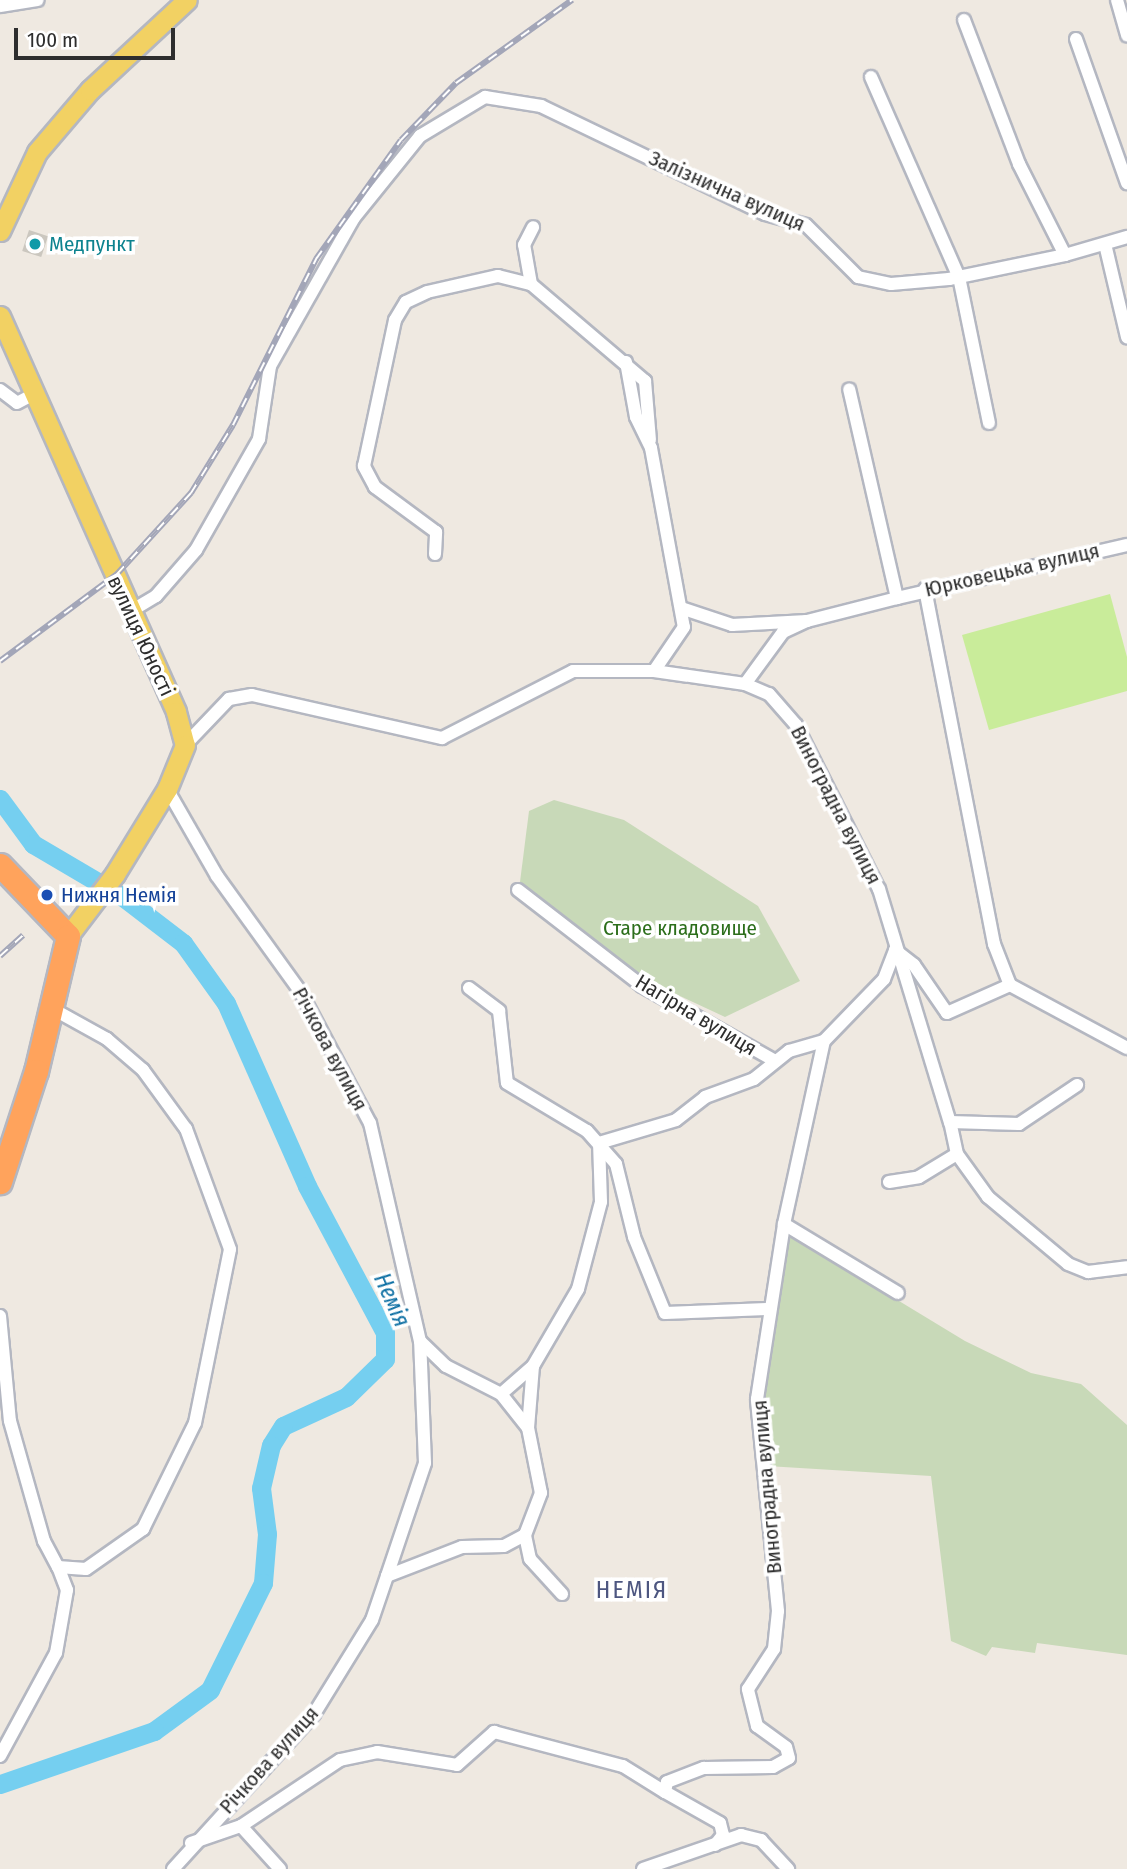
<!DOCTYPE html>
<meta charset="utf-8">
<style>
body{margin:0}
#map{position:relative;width:1127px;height:1869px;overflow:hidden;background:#efe9e1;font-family:"Fira Sans Condensed",sans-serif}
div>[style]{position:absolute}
.cemetery>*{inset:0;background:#c8d9b8}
.pitch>*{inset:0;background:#c9ec9a}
.river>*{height:19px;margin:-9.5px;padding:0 9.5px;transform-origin:9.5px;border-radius:9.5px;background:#75cff0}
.building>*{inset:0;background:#cbc7bf;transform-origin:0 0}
.roads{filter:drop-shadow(2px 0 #b4b7c1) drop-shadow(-2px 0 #b4b7c1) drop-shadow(0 2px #b4b7c1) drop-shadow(0 -2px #b4b7c1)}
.street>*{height:12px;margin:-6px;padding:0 6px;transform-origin:6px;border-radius:6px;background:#fff}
.primary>*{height:19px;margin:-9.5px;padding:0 9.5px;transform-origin:9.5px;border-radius:9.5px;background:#f2d163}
.highway>*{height:23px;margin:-11.5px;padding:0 11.5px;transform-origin:11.5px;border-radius:11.5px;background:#ffa35c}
.rail>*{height:6px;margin-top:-3px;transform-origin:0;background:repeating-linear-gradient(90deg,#fff 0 10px,#a3a6b8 0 20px);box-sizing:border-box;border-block:2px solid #a3a6b8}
.dots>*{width:19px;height:19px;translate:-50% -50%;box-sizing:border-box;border:4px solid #fff;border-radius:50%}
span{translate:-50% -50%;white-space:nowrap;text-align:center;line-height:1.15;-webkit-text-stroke:7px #fff;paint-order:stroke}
.street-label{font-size:21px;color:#2e2e2e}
.culture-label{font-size:21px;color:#0d838f}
.left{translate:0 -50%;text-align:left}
.transit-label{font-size:21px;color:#164399}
.park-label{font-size:21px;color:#2c6e1b}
.water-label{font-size:23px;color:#0d6fa3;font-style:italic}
.quarter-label{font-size:24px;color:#4d5680;letter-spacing:2px}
.scale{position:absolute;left:14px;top:28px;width:161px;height:32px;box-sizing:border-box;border:4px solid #2e2e2e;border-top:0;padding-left:9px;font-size:21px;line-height:24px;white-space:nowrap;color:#2e2e2e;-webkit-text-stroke:5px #fff;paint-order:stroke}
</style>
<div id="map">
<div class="cemetery">
<div style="clip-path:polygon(554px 800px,624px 820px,758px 906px,800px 981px,725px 1017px,650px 982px,520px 882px,529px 811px)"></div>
<div style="clip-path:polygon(787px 1233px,965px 1341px,1031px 1373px,1081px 1384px,1127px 1425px,1127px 1655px,1037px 1643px,1035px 1653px,992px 1647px,986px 1656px,951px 1641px,931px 1476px,767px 1466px,763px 1401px)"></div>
</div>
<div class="pitch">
<div style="clip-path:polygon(1110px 594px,1127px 657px,1127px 691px,989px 730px,962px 635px)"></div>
</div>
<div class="river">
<div style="left:0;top:799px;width:56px;rotate:53.7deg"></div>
<div style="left:33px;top:844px;width:104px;rotate:30.5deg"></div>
<div style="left:123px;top:897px;width:76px;rotate:37.5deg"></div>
<div style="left:183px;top:943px;width:74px;rotate:54.4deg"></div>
<div style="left:226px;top:1003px;width:200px;rotate:66.1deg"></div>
<div style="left:307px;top:1186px;width:166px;rotate:62deg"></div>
<div style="left:385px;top:1333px;width:26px;rotate:90deg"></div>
<div style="left:385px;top:1359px;width:54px;rotate:135.7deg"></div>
<div style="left:346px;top:1397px;width:69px;rotate:155.3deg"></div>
<div style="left:283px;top:1426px;width:22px;rotate:122deg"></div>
<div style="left:271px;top:1445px;width:44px;rotate:103.1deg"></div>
<div style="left:261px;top:1488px;width:46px;rotate:82.6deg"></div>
<div style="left:267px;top:1534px;width:49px;rotate:94.7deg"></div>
<div style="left:263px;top:1583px;width:119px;rotate:116.4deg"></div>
<div style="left:210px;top:1690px;width:69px;rotate:143.8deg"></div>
<div style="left:154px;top:1731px;width:163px;rotate:161deg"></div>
</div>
<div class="building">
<div style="left:29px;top:230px;width:20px;height:22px;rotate:18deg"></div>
</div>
<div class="roads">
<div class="street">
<div style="left:1117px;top:0;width:37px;rotate:74deg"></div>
<div style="left:0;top:6px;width:38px;rotate:-9deg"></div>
<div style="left:964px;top:20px;width:154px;rotate:69.1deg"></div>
<div style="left:1019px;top:164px;width:102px;rotate:63.2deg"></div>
<div style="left:1065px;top:255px;width:65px;rotate:-16.2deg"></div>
<div style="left:1076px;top:39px;width:153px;rotate:70.5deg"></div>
<div style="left:871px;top:77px;width:219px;rotate:66.3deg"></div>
<div style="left:959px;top:277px;width:149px;rotate:78.4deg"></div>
<div style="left:1105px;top:244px;width:96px;rotate:76.7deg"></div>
<div style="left:531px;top:284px;width:150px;rotate:40.4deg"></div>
<div style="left:645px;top:381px;width:59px;rotate:85.2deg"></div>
<div style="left:626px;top:362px;width:56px;rotate:79.7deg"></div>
<div style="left:636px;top:417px;width:34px;rotate:64deg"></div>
<div style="left:651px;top:448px;width:182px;rotate:79.6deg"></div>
<div style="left:684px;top:627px;width:53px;rotate:124.3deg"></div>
<div style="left:0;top:390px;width:21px;rotate:37deg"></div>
<div style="left:17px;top:403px;width:17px;rotate:-28deg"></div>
<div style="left:435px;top:554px;width:22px;rotate:-87deg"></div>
<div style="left:436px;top:532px;width:76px;rotate:-143.6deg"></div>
<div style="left:375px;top:487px;width:24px;rotate:-118deg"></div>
<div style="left:364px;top:466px;width:149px;rotate:-78deg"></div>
<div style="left:395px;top:320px;width:21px;rotate:-59deg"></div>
<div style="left:406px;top:302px;width:23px;rotate:-25deg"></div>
<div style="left:427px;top:292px;width:73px;rotate:-12.7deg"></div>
<div style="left:498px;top:276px;width:34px;rotate:14deg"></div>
<div style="left:531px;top:284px;width:40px;rotate:-100deg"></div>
<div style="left:524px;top:245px;width:20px;rotate:-63deg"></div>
<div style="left:925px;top:589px;width:362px;rotate:79deg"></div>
<div style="left:994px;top:944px;width:44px;rotate:68.7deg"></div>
<div style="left:1010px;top:985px;width:133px;rotate:28.3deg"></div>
<div style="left:897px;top:598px;width:236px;rotate:-13deg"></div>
<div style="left:681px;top:608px;width:54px;rotate:18.4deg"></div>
<div style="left:732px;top:625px;width:75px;rotate:-3.1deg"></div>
<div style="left:807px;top:621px;width:93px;rotate:-14.3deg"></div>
<div style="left:897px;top:598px;width:214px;rotate:-102.9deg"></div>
<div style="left:131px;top:611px;width:29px;rotate:-31deg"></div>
<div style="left:156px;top:596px;width:61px;rotate:-49deg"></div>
<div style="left:196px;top:550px;width:128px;rotate:-60.4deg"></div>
<div style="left:259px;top:439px;width:74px;rotate:-81.4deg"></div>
<div style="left:270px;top:366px;width:169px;rotate:-60.5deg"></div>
<div style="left:353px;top:219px;width:107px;rotate:-51.1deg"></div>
<div style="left:420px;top:136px;width:76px;rotate:-31deg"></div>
<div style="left:485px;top:97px;width:57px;rotate:9.1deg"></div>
<div style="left:541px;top:106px;width:249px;rotate:25.7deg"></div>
<div style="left:765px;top:214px;width:42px;rotate:15deg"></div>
<div style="left:806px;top:225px;width:74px;rotate:45deg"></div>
<div style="left:858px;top:277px;width:34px;rotate:12deg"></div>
<div style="left:891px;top:284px;width:58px;rotate:-4.9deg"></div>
<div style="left:949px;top:279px;width:118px;rotate:-11.7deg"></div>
<div style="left:745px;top:684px;width:26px;rotate:23deg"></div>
<div style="left:769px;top:694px;width:41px;rotate:48.9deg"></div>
<div style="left:796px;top:725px;width:184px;rotate:63.2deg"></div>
<div style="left:879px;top:889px;width:244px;rotate:73.1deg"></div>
<div style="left:185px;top:745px;width:64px;rotate:-46.3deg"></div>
<div style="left:229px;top:699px;width:23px;rotate:-10deg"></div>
<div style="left:252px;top:695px;width:195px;rotate:12.8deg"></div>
<div style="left:442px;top:738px;width:147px;rotate:-27.1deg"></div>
<div style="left:573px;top:671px;width:81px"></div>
<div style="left:654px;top:671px;width:92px;rotate:8.1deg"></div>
<div style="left:745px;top:684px;width:64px;rotate:-53.8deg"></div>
<div style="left:783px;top:632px;width:26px;rotate:-25deg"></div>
<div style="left:167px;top:789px;width:100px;rotate:60.1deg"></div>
<div style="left:217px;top:876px;width:142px;rotate:54.2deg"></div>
<div style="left:300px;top:991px;width:149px;rotate:62.1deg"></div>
<div style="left:370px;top:1123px;width:224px;rotate:77.1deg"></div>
<div style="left:420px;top:1341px;width:36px;rotate:44deg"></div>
<div style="left:446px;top:1366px;width:62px;rotate:27deg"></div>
<div style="left:518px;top:890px;width:157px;rotate:37.7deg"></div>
<div style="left:642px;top:986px;width:153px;rotate:29.4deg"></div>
<div style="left:469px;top:988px;width:38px;rotate:37deg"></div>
<div style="left:499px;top:1011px;width:72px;rotate:83.7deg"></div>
<div style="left:507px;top:1083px;width:93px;rotate:31deg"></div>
<div style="left:587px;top:1131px;width:44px;rotate:48.7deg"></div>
<div style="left:616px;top:1164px;width:75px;rotate:76.1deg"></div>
<div style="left:634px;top:1237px;width:82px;rotate:67.8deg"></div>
<div style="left:665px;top:1313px;width:102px;rotate:-2.2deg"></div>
<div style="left:957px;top:1154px;width:53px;rotate:54.2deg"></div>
<div style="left:988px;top:1197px;width:104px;rotate:39.9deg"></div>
<div style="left:1068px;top:1264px;width:22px;rotate:22deg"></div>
<div style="left:1088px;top:1272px;width:39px;rotate:-7deg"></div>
<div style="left:889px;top:1182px;width:30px;rotate:-9deg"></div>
<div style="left:919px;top:1177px;width:44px;rotate:-31.2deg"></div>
<div style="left:957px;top:1154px;width:33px;rotate:-102deg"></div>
<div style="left:950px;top:1122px;width:69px;rotate:1.7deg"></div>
<div style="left:1019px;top:1124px;width:70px;rotate:-33.9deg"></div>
<div style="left:784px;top:1224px;width:187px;rotate:-77.7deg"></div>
<div style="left:824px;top:1041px;width:86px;rotate:-45.9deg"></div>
<div style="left:884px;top:979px;width:31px;rotate:-69deg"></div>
<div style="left:895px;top:950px;width:24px;rotate:38deg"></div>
<div style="left:914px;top:965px;width:58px;rotate:55.5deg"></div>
<div style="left:947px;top:1013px;width:69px;rotate:-24deg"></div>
<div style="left:0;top:1316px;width:105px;rotate:84.6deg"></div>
<div style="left:10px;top:1421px;width:125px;rotate:74.2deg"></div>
<div style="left:44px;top:1541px;width:30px;rotate:62deg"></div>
<div style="left:58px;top:1567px;width:28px;rotate:4deg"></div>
<div style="left:86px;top:1569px;width:70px;rotate:-35.1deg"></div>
<div style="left:143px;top:1529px;width:118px;rotate:-63.9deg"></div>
<div style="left:195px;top:1423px;width:177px;rotate:-78.6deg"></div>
<div style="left:230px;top:1249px;width:128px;rotate:-110.1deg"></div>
<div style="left:186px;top:1129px;width:73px;rotate:-126.1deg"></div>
<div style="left:143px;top:1070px;width:48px;rotate:-139.3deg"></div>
<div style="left:107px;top:1039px;width:66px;rotate:-151.1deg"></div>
<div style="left:528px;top:1428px;width:43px;rotate:-128.5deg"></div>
<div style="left:501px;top:1394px;width:43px;rotate:-41.2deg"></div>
<div style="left:387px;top:1576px;width:119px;rotate:-71.4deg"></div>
<div style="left:425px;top:1463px;width:122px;rotate:-92.3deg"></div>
<div style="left:562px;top:1594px;width:47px;rotate:-132.4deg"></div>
<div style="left:530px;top:1559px;width:25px;rotate:-102deg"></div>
<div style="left:525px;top:1535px;width:45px;rotate:-69.1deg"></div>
<div style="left:541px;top:1493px;width:66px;rotate:-101.3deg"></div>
<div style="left:528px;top:1428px;width:62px;rotate:-85.4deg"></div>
<div style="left:533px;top:1366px;width:89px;rotate:-59.7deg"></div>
<div style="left:578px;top:1289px;width:90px;rotate:-75.2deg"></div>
<div style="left:601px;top:1202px;width:59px;rotate:-91.9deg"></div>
<div style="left:599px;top:1143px;width:80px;rotate:-16.6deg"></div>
<div style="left:676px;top:1120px;width:37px;rotate:-38deg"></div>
<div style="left:705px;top:1097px;width:52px;rotate:-20.2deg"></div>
<div style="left:754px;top:1079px;width:45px;rotate:-38.7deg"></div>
<div style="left:789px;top:1051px;width:36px;rotate:-16deg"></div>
<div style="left:0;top:1756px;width:117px;rotate:-61.5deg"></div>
<div style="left:56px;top:1653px;width:64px;rotate:-80.1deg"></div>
<div style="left:67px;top:1590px;width:25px;rotate:-111deg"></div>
<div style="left:241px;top:1826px;width:58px;rotate:47.8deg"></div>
<div style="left:191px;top:1843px;width:53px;rotate:-18.8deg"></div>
<div style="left:241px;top:1826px;width:119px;rotate:-33.7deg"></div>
<div style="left:340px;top:1760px;width:38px;rotate:-12deg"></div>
<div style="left:377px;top:1752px;width:81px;rotate:9.2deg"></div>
<div style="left:457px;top:1765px;width:50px;rotate:-41.7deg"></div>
<div style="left:494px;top:1732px;width:133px;rotate:14.8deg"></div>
<div style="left:623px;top:1766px;width:49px;rotate:31.8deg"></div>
<div style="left:715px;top:1845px;width:13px;rotate:-51deg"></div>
<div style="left:723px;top:1835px;width:12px;rotate:-104deg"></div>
<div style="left:720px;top:1823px;width:63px;rotate:-150.6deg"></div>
<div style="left:665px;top:1792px;width:10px;rotate:-79deg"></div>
<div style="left:667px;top:1782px;width:40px;rotate:-21deg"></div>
<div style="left:704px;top:1768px;width:69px;rotate:-0.8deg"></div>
<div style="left:773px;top:1767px;width:18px;rotate:-29deg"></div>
<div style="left:789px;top:1758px;width:11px;rotate:-105deg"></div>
<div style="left:786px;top:1747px;width:36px;rotate:-144deg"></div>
<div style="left:757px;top:1726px;width:38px;rotate:-104deg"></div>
<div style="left:748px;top:1689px;width:48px;rotate:-57deg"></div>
<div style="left:774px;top:1649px;width:38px;rotate:-84deg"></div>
<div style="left:778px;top:1611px;width:213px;rotate:-95.7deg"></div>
<div style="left:757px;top:1399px;width:177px;rotate:-81.2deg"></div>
<div style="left:784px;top:1224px;width:133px;rotate:31.2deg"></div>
<div style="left:173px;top:1869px;width:210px;rotate:-47.7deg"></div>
<div style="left:314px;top:1714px;width:110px;rotate:-58.3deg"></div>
<div style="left:372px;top:1620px;width:46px;rotate:-71.2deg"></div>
<div style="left:387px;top:1576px;width:80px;rotate:-21.1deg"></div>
<div style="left:462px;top:1547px;width:42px;rotate:-1.4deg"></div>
<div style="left:504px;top:1546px;width:24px;rotate:-28deg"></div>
<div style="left:643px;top:1869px;width:104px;rotate:-19.1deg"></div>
<div style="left:741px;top:1835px;width:21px;rotate:14deg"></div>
<div style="left:761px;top:1840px;width:40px;rotate:47deg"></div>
</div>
<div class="primary">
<div style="left:0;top:231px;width:87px;rotate:-64.9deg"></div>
<div style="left:37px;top:152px;width:82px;rotate:-49.5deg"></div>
<div style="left:90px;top:90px;width:132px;rotate:-42.9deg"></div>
<div style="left:0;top:316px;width:433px;rotate:66deg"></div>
<div style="left:176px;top:712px;width:34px;rotate:75deg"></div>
<div style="left:185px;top:745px;width:48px;rotate:112.2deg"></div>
<div style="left:167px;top:789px;width:100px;rotate:121.5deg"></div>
<div style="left:115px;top:874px;width:78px;rotate:127.2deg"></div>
</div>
<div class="highway">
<div style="left:0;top:865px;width:98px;rotate:46.2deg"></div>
<div style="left:68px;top:936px;width:139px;rotate:103.3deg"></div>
<div style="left:36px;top:1071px;width:117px;rotate:108deg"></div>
</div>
</div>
<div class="rail">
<div style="left:0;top:661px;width:146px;rotate:-36.6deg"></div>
<div style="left:117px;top:574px;width:110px;rotate:-47.6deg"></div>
<div style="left:191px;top:493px;width:80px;rotate:-58.3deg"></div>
<div style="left:233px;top:425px;width:186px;rotate:-63.4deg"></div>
<div style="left:316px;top:259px;width:146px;rotate:-54.5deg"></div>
<div style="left:401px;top:140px;width:79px;rotate:-46deg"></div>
<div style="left:456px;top:83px;width:143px;rotate:-35.6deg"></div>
<div style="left:0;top:956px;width:31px;rotate:-42deg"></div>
</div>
<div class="dots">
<div style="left:35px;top:244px;background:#0f9aa8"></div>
<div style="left:47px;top:895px;background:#1a4fb4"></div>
</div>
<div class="street-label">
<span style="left:727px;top:191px;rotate:24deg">Залізнична вулиця</span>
<span style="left:1012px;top:570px;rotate:-13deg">Юрковецька вулиця</span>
<span style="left:141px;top:636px;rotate:65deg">вулиця Юності</span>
<span style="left:836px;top:805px;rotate:63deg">Виноградна вулиця</span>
<span style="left:696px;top:1015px;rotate:31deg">Нагірна вулиця</span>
<span style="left:330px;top:1049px;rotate:62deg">Річкова вулиця</span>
<span style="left:767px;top:1487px;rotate:-95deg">Виноградна вулиця</span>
<span style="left:269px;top:1760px;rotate:-48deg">Річкова вулиця</span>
</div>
<div class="culture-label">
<span class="left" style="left:49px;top:244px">Медпункт</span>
</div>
<div class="transit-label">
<span class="left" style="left:61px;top:895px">Нижня Немія</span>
</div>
<div class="park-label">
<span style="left:680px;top:928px">Старе кладовище</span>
</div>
<div class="water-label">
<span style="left:392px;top:1300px;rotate:66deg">Немія</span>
</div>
<div class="quarter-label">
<span style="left:632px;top:1591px">НЕМІЯ</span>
</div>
<div class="scale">100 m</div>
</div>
